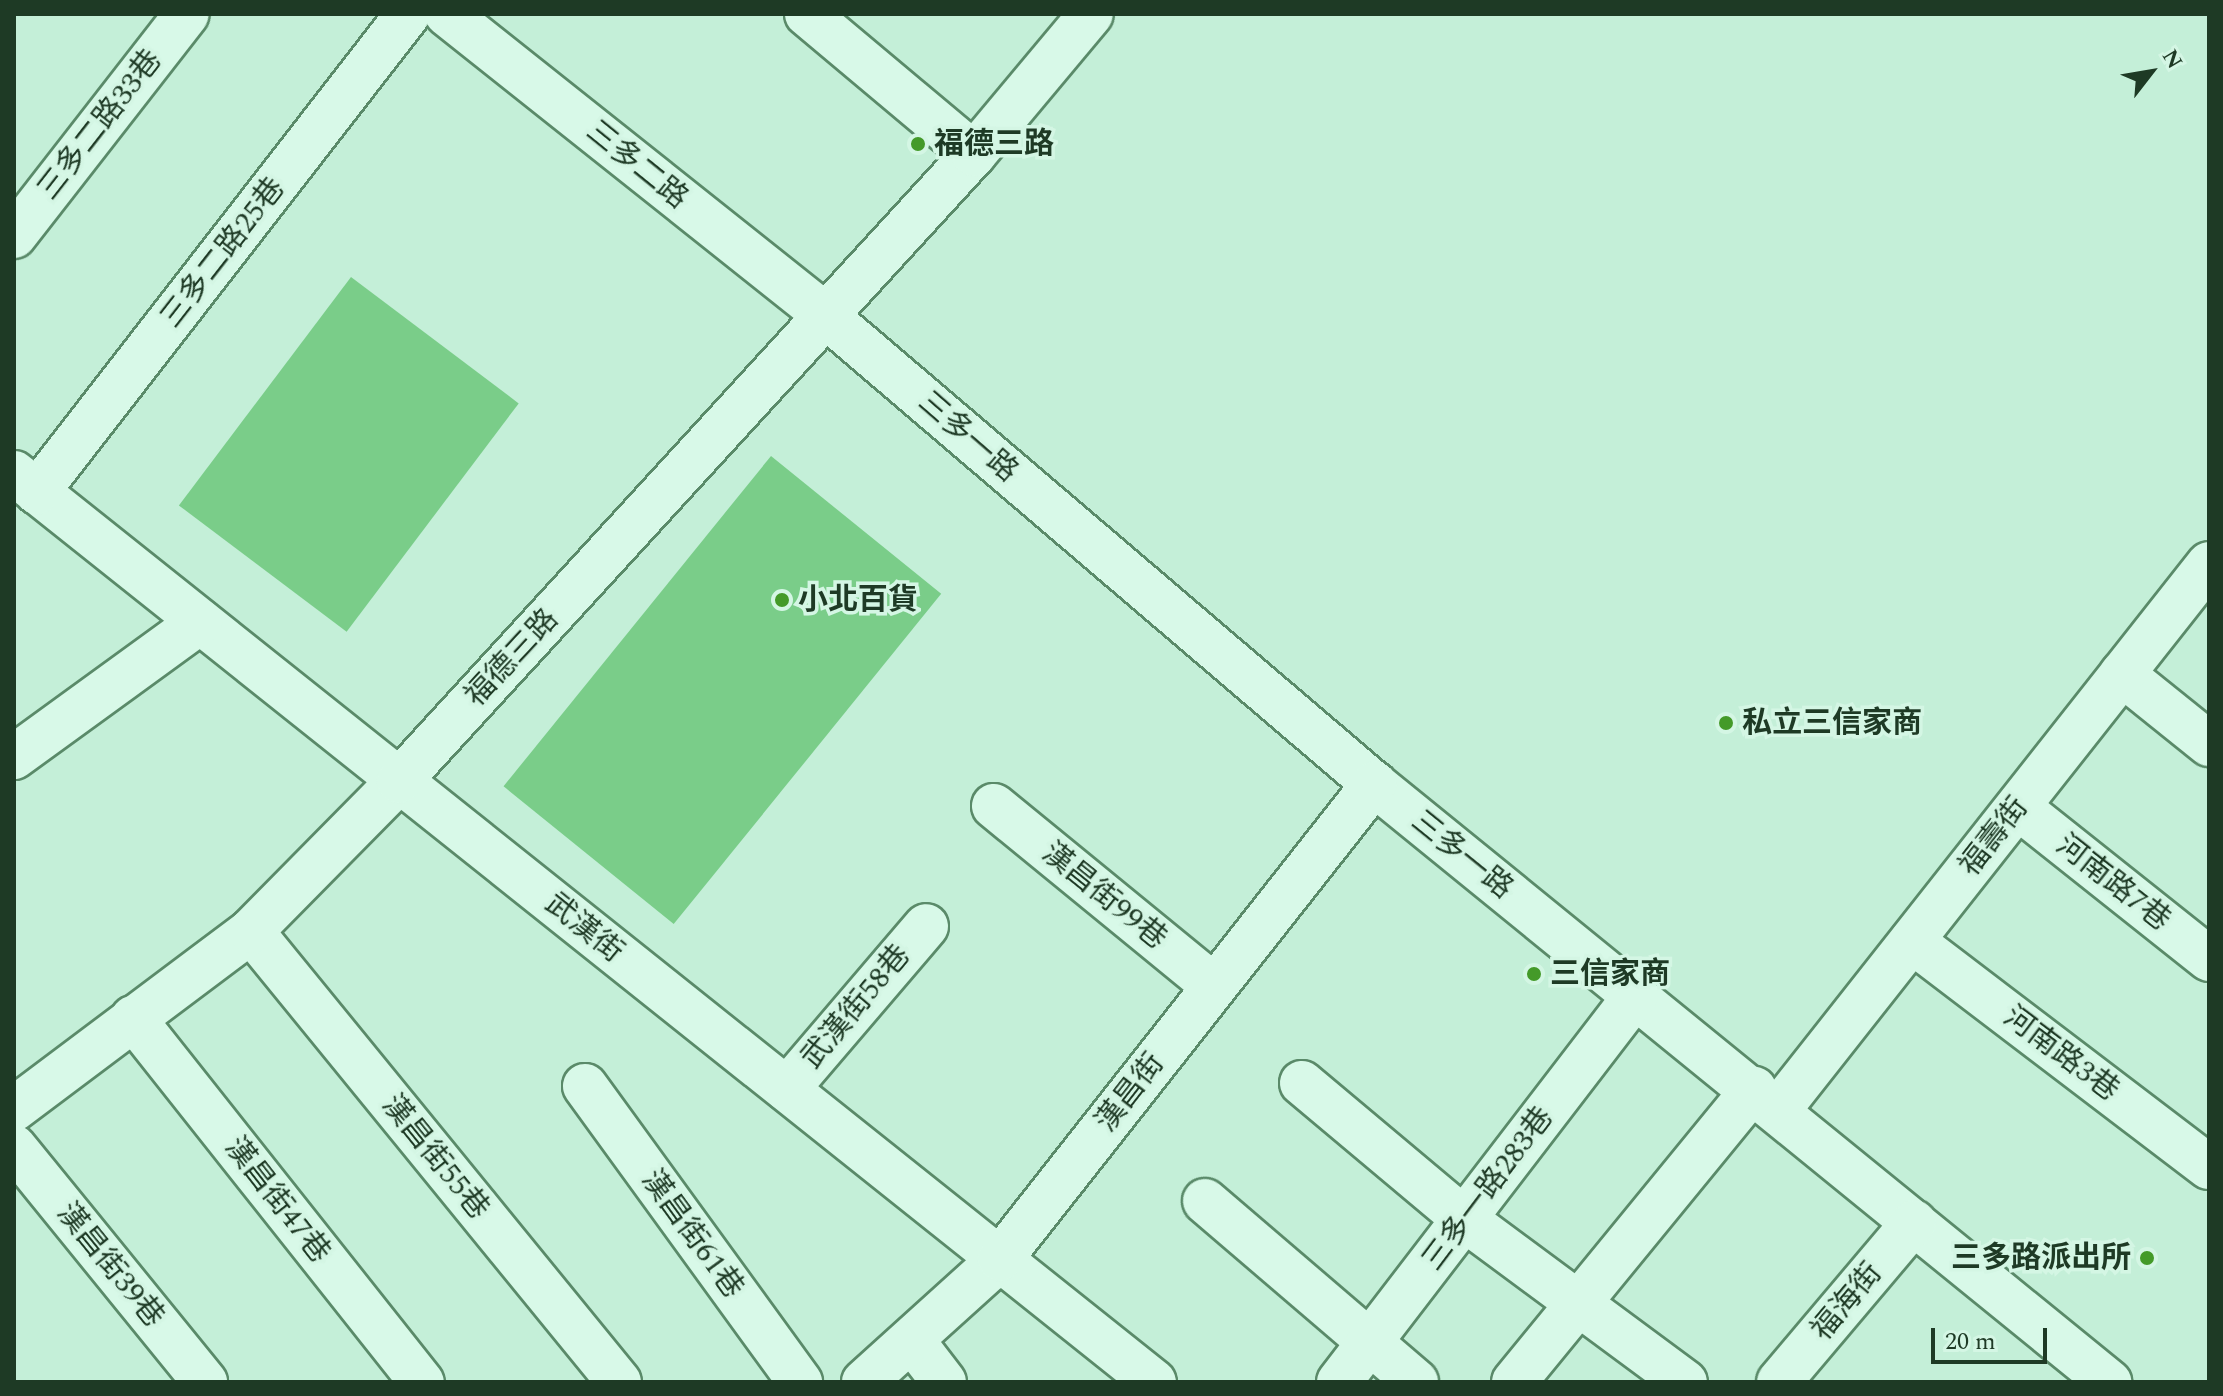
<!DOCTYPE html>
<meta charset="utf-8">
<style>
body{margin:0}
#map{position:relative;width:2223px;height:1396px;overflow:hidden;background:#c4efd8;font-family:Spectral,"Noto Sans TC",serif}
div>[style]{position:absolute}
.building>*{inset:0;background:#7acd89;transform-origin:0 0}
.roads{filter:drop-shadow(2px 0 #5a8a69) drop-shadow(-2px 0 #5a8a69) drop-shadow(0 2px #5a8a69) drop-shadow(0 -2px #5a8a69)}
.minor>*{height:44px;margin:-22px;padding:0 22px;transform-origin:22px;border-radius:22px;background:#d8f9e8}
.dots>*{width:22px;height:22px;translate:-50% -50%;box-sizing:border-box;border:4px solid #d4f6e4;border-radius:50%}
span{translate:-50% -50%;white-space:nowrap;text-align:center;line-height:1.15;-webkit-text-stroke:7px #d4f6e4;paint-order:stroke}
.street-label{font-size:30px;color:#1e3a25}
.poi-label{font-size:30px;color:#1e3a25;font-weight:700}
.left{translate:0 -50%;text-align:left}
.right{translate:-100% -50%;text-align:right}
.frame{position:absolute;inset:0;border:16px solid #1e3a25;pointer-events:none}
.north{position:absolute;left:2111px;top:32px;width:80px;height:80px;-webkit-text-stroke:6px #d4f6e4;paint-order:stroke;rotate:59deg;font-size:22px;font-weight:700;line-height:32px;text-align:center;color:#1e3a25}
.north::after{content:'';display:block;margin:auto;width:28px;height:36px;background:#1e3a25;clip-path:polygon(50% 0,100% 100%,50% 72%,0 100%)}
.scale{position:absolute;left:1931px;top:1328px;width:116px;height:36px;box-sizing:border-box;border:4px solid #1e3a25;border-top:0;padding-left:10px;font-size:24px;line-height:28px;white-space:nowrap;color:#1e3a25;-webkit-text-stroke:6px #d4f6e4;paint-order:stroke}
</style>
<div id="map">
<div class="building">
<div style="left:351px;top:277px;width:210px;height:286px;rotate:37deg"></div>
<div style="left:771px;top:456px;width:219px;height:425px;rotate:39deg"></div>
</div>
<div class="roads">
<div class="minor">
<div style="left:447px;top:14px;width:485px;rotate:38.5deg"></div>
<div style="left:826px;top:316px;width:721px;rotate:40.5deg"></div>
<div style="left:1374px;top:784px;width:948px;rotate:39.13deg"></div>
<div style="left:807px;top:14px;width:218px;rotate:40deg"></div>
<div style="left:14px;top:236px;width:281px;rotate:-52.1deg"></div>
<div style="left:14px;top:473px;width:1458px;rotate:38.57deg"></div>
<div style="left:37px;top:492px;width:605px;rotate:-52.18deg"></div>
<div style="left:2122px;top:674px;width:112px;rotate:38.8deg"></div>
<div style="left:14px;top:757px;width:230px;rotate:-36deg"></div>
<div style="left:994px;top:806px;width:284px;rotate:39.3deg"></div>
<div style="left:2018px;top:807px;width:244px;rotate:38.5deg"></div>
<div style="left:251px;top:931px;width:582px;rotate:50.79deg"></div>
<div style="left:1912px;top:941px;width:373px;rotate:37.3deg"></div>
<div style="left:133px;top:1018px;width:465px;rotate:51.6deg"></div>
<div style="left:1302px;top:1083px;width:210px;rotate:40deg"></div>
<div style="left:1463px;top:1218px;width:276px;rotate:36.5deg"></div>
<div style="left:585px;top:1086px;width:366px;rotate:54deg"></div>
<div style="left:787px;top:1089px;width:214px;rotate:-49.5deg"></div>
<div style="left:14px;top:1109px;width:296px;rotate:-36.9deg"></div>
<div style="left:251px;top:931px;width:211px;rotate:-45.4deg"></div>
<div style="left:399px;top:781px;width:851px;rotate:-47.48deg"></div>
<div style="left:974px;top:154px;width:182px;rotate:-50.1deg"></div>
<div style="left:1779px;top:1109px;width:694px;rotate:-51.73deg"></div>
<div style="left:14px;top:1147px;width:303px;rotate:50.9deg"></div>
<div style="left:1205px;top:1201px;width:278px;rotate:40.6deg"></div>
<div style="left:914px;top:1343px;width:49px;rotate:52.4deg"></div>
<div style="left:864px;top:1382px;width:183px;rotate:-42.1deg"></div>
<div style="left:1000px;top:1259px;width:605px;rotate:-51.78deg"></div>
<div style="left:1339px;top:1382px;width:488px;rotate:-52.5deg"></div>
<div style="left:1514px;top:1382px;width:379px;rotate:-50.7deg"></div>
<div style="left:1779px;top:1382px;width:209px;rotate:-49.8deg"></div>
</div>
</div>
<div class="dots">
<div style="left:918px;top:144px;background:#449a29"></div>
<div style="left:782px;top:600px;background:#449a29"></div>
<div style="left:1726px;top:723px;background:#449a29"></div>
<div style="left:1534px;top:974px;background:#449a29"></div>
<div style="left:2147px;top:1258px;background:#449a29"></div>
</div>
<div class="street-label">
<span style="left:100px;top:125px;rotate:-52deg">三多二路33巷</span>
<span style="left:637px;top:165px;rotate:39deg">三多二路</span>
<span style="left:223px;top:253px;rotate:-52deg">三多二路25巷</span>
<span style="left:968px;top:437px;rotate:41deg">三多一路</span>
<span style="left:512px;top:658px;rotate:-47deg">福德三路</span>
<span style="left:1994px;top:837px;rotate:-52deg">福壽街</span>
<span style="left:1462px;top:855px;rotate:39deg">三多一路</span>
<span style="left:2113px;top:883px;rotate:38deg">河南路7巷</span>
<span style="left:1104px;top:896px;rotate:39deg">漢昌街99巷</span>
<span style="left:584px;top:928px;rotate:39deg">武漢街</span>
<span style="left:856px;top:1007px;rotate:-50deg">武漢街58巷</span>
<span style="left:2061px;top:1054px;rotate:37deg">河南路3巷</span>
<span style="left:1130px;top:1093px;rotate:-52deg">漢昌街</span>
<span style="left:435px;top:1157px;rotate:51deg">漢昌街55巷</span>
<span style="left:1488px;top:1189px;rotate:-53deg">三多一路283巷</span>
<span style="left:277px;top:1200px;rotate:52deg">漢昌街47巷</span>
<span style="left:692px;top:1234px;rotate:54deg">漢昌街61巷</span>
<span style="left:110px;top:1265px;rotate:51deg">漢昌街39巷</span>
<span style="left:1847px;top:1302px;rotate:-50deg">福海街</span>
</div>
<div class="poi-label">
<span class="left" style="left:934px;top:144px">福德三路</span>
<span class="left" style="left:798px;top:600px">小北百貨</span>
<span class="left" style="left:1742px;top:723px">私立三信家商</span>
<span class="left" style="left:1550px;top:974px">三信家商</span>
<span class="right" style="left:2131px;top:1258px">三多路派出所</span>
</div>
<div class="frame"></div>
<div class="north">N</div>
<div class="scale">20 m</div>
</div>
